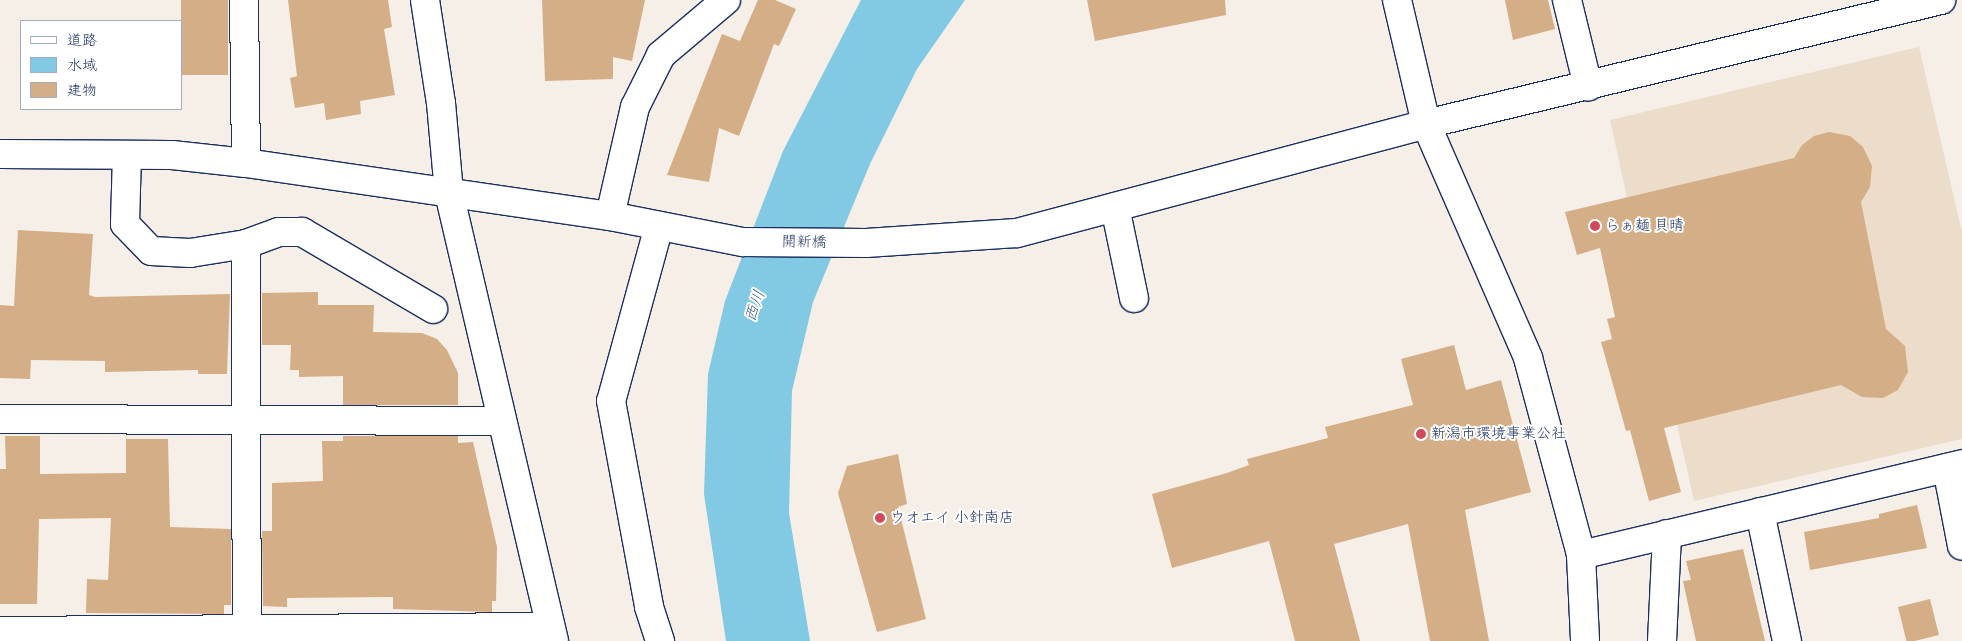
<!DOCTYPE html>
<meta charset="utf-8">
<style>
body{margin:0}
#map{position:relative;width:1962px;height:641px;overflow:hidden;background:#f6efe7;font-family:Sriracha,"Klee One",sans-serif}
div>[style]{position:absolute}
.built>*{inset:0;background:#ecdcca}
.water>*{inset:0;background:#82c9e3}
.building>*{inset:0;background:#d4ae86;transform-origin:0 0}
.roads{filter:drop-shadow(1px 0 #1b2f5e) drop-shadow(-1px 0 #1b2f5e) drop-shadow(0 1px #1b2f5e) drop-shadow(0 -1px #1b2f5e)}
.minor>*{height:28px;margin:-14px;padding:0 14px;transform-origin:14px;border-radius:14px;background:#fff}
.dots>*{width:14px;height:14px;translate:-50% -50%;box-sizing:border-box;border:2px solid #fff;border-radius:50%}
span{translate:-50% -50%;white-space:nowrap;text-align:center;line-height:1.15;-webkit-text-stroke:4px #fff;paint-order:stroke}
.poi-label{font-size:15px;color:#1b2f5e}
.left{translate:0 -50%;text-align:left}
.street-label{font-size:15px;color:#1b2f5e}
.water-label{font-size:16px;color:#3a5d86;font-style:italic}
.legend{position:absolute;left:20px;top:20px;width:162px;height:90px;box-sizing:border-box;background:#fff;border:1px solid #a4acbf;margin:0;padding:6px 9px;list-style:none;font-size:15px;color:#1b2f5e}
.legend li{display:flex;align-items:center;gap:10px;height:25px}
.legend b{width:25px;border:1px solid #a4acbf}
</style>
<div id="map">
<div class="built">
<div style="clip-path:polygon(1919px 47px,1962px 232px,1962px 439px,1694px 501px,1610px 120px)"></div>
</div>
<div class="water">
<div style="clip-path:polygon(861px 0,965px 0,917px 69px,870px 164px,813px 302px,792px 391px,789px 513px,810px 641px,726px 641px,704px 494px,708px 374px,725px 301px,783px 151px)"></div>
</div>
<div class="building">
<div style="left:181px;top:0;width:47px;height:75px"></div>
<div style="clip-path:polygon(288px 0,388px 0,392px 27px,384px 29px,395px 95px,360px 101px,361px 114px,326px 120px,324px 103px,295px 108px,290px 78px,297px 76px)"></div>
<div style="clip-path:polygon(542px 0,645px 0,632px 61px,613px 57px,613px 79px,545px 81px)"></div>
<div style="clip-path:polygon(758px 0,775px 0,796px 9px,779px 46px,774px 44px,739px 136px,719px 128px,709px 182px,667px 175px,722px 34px,740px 41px)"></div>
<div style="clip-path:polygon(1087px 0,1225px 0,1226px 15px,1095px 41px)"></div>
<div style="clip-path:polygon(1505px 0,1548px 0,1555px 29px,1513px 40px)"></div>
<div style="clip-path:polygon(1829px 132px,1850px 136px,1863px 147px,1872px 166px,1870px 187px,1861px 202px,1886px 329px,1905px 346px,1908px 372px,1898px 390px,1883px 398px,1862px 397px,1841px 385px,1664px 428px,1681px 492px,1649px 501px,1630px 430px,1626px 431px,1601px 342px,1612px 339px,1607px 319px,1615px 317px,1600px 248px,1577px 255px,1565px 212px,1794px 158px,1802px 145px,1814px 136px)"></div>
<div style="clip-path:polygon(18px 230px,93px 234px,89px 295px,95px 297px,230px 294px,227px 374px,198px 374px,198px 370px,105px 372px,105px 361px,31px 360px,30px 379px,0 378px,0 305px,14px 306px)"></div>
<div style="clip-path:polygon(318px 292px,318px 305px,374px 305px,373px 332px,422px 333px,437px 339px,447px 350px,458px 373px,458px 405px,343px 405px,343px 376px,299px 377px,299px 370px,290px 370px,291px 345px,262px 345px,262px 293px)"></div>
<div style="clip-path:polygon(1454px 345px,1466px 390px,1501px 380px,1531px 492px,1465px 510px,1489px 641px,1430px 641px,1408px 524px,1334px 544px,1360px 641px,1295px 641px,1269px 541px,1172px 568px,1152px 494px,1227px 473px,1249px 465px,1247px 459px,1328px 438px,1325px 427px,1413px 405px,1401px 359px)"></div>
<div style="clip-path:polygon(5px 436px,40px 436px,40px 474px,126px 473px,126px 439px,168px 439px,170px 527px,231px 529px,231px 605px,224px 605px,224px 614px,86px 613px,87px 579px,108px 580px,111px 518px,39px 519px,37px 604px,0 604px,0 469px,6px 469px)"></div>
<div style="clip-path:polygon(343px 436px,458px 436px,458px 443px,473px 442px,497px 547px,496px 601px,492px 601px,492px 612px,393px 609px,393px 597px,287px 598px,287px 607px,263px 606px,262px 531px,272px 531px,272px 483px,323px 481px,322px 441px,343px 441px)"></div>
<div style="clip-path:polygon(898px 454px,907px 504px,898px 507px,926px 619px,877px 632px,838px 493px,847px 466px)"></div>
<div style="clip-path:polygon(1917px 505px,1927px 548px,1810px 570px,1804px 532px,1879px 518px,1879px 514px)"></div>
<div style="clip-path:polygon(1743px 549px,1765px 641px,1696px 641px,1683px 581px,1691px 580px,1686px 561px)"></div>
<div style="left:1930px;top:599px;width:37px;height:33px;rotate:76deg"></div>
</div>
<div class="roads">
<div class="minor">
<div style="left:244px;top:0;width:163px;rotate:89.3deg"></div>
<div style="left:425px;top:0;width:104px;rotate:81.2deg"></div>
<div style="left:441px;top:103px;width:90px;rotate:84.9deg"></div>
<div style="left:449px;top:193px;width:460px;rotate:76.8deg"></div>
<div style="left:1397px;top:0;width:127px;rotate:76.8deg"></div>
<div style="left:1426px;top:124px;width:255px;rotate:66.4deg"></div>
<div style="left:1528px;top:358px;width:204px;rotate:74.9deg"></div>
<div style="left:1581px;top:555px;width:86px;rotate:87.3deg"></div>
<div style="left:1567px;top:0;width:89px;rotate:76.3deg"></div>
<div style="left:0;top:154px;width:172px;rotate:0.3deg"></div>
<div style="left:172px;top:155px;width:74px;rotate:6.2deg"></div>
<div style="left:246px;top:163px;width:368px;rotate:8.3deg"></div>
<div style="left:610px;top:216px;width:136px;rotate:11.1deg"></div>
<div style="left:743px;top:242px;width:123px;rotate:0.5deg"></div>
<div style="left:866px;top:243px;width:151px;rotate:-3.8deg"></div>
<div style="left:1017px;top:233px;width:423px;rotate:-14.9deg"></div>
<div style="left:1426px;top:124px;width:530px;rotate:-13.54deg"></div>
<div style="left:127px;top:155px;width:69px;rotate:91.7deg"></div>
<div style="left:125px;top:224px;width:37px;rotate:46deg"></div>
<div style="left:151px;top:251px;width:39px;rotate:3deg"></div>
<div style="left:190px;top:253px;width:57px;rotate:-9.1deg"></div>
<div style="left:246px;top:244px;width:35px;rotate:-20deg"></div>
<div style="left:279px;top:232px;width:23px"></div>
<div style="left:302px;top:232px;width:152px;rotate:30.4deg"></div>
<div style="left:1115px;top:207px;width:93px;rotate:78.2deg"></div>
<div style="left:610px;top:216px;width:112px;rotate:-77.1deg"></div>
<div style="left:635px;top:107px;width:58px;rotate:-63.4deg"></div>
<div style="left:661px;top:55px;width:85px;rotate:-40.2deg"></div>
<div style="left:659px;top:226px;width:181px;rotate:105.3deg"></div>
<div style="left:611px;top:401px;width:209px;rotate:79.5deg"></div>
<div style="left:649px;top:607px;width:36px;rotate:72deg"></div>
<div style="left:246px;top:244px;width:397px;rotate:89.9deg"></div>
<div style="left:0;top:419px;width:501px;rotate:0.23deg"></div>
<div style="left:1947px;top:468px;width:79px;rotate:79.1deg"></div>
<div style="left:1760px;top:512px;width:132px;rotate:78.2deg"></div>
<div style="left:1581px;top:555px;width:392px;rotate:-13.4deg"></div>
<div style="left:0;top:631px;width:550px;rotate:-0.42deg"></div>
<div style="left:1662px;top:641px;width:107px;rotate:-87.3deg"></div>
</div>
</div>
<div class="dots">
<div style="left:1595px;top:226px;background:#d1495b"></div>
<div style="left:1421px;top:434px;background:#d1495b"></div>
<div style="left:880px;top:518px;background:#d1495b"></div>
</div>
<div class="poi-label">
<span class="left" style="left:1605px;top:226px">らぁ麺 貝晴</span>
<span class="left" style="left:1431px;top:434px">新潟市環境事業公社</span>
<span class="left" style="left:890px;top:518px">ウオエイ 小針南店</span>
</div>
<div class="street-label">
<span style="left:804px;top:242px;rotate:1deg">開新橋</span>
</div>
<div class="water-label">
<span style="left:755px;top:306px;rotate:-71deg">西川</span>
</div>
<ul class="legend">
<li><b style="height:6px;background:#fff"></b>道路</li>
<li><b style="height:14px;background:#82c9e3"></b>水域</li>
<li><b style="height:14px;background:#d4ae86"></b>建物</li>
</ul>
</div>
